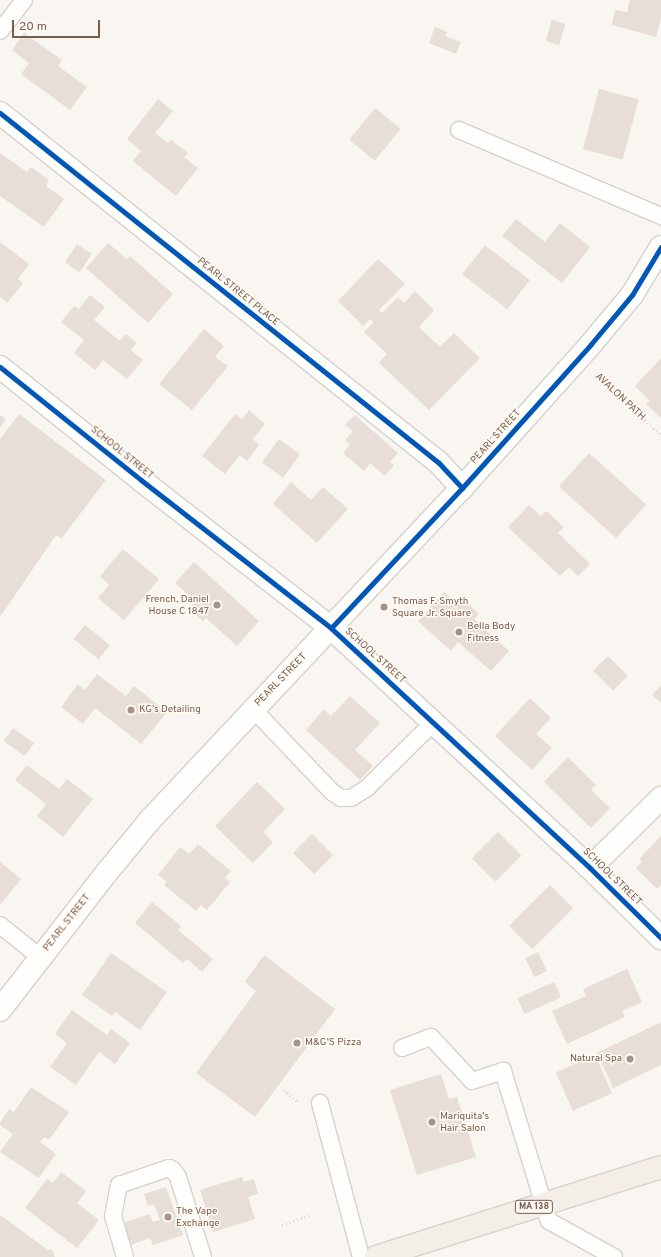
<!DOCTYPE html>
<meta charset="utf-8">
<style>
body{margin:0}
#map{position:relative;width:661px;height:1257px;overflow:hidden;background:#f9f5f0;font-family:Overpass,sans-serif}
div>[style]{position:absolute}
.building>*{inset:0;background:#e6ded7;transform-origin:0 0}
.path>*{height:2.5px;margin-top:-1.25px;transform-origin:0;background:repeating-linear-gradient(90deg,#dcd5d0 0 1px,transparent 0 4px)}
.roads{filter:drop-shadow(1px 0 #d7d1cb) drop-shadow(-1px 0 #d7d1cb) drop-shadow(0 1px #d7d1cb) drop-shadow(0 -1px #d7d1cb)}
.lane>*{height:16px;margin:-8px;padding:0 8px;transform-origin:8px;border-radius:8px;background:#fefefd}
.street>*{height:22px;margin:-11px;padding:0 11px;transform-origin:11px;border-radius:11px;background:#fefefd}
.secondary>*{height:22px;margin:-11px;padding:0 11px;transform-origin:11px;border-radius:11px;background:#fefefd}
.primary>*{height:22px;margin:-11px;padding:0 11px;transform-origin:11px;border-radius:11px;background:#f3eee8}
.cycleway>*{height:5px;margin:-2.5px;padding:0 2.5px;transform-origin:2.5px;border-radius:2.5px;background:#0057b8}
.dots>*{width:11px;height:11px;translate:-50% -50%;box-sizing:border-box;border:2px solid #fffaf3;border-radius:50%}
span{translate:-50% -50%;white-space:nowrap;text-align:center;line-height:1.15;-webkit-text-stroke:3px #fffaf3;paint-order:stroke}
.shield-label span{padding:1px 3px;background:#fffaf3;border:1px solid;border-radius:3px;-webkit-text-stroke-width:0}
.shield-label{font-size:9px;color:#7a5c4d;font-weight:700}
.street-label{font-size:10px;color:#7a5c4d}
.poi-label{font-size:10px;color:#7a5c4d}
.right{translate:-100% -50%;text-align:right}
.left{translate:0 -50%;text-align:left}
.scale{position:absolute;left:12px;top:20px;width:88px;height:18px;box-sizing:border-box;border:2px solid #7a5c4d;border-top:0;padding-left:5px;font-size:12px;line-height:14px;white-space:nowrap;color:#7a5c4d;-webkit-text-stroke:3px #fffaf3;paint-order:stroke}
</style>
<div id="map">
<div class="building">
<div style="clip-path:polygon(630px 0,661px 0,661px 17px,656px 37px,612px 25px,615px 10px,627px 12px)"></div>
<div style="left:552px;top:20px;width:14px;height:22px;rotate:17deg"></div>
<div style="clip-path:polygon(435px 27px,447px 32px,445px 36px,461px 42px,456px 54px,429px 43px)"></div>
<div style="clip-path:polygon(24px 33px,62px 60px,58px 66px,87px 87px,70px 110px,21px 74px,29px 63px,12px 50px)"></div>
<div style="left:599px;top:89px;width:41px;height:62px;rotate:15deg"></div>
<div style="clip-path:polygon(158px 99px,173px 111px,155px 133px,168px 143px,171px 140px,188px 153px,184px 157px,198px 168px,176px 196px,133px 161px,141px 151px,127px 139px)"></div>
<div style="left:375px;top:108px;width:33px;height:41px;rotate:39deg"></div>
<div style="clip-path:polygon(0 153px,27px 172px,31px 167px,49px 180px,46px 186px,64px 199px,44px 227px,0 196px)"></div>
<div style="clip-path:polygon(516px 219px,545px 242px,560px 223px,590px 247px,562px 283px,502px 236px)"></div>
<div style="clip-path:polygon(0 242px,29px 264px,18px 279px,23px 283px,7px 303px,0 297px)"></div>
<div style="clip-path:polygon(108px 243px,127px 259px,130px 256px,173px 294px,148px 323px,86px 268px)"></div>
<div style="left:77px;top:244px;width:18px;height:22px;rotate:34deg"></div>
<div style="left:485px;top:245px;width:57px;height:37px;rotate:38deg"></div>
<div style="clip-path:polygon(378px 259px,405px 284px,379px 310px,382px 313px,398px 297px,404px 303px,415px 291px,434px 310px,419px 327px,440px 347px,454px 333px,480px 358px,429px 410px,379px 363px,387px 354px,364px 332px,374px 322px,370px 319px,363px 326px,338px 301px)"></div>
<div style="clip-path:polygon(90px 295px,105px 307px,94px 320px,120px 341px,126px 334px,137px 343px,131px 350px,143px 360px,127px 379px,103px 360px,95px 370px,74px 353px,84px 340px,61px 322px,74px 306px,79px 309px)"></div>
<div style="clip-path:polygon(204px 329px,224px 346px,215px 357px,228px 366px,192px 410px,159px 384px)"></div>
<div style="clip-path:polygon(661px 358px,661px 418px,646px 404px,650px 401px,635px 386px)"></div>
<div style="clip-path:polygon(249px 410px,265px 424px,253px 439px,259px 445px,247px 461px,240px 455px,225px 474px,202px 456px,235px 414px,242px 419px)"></div>
<div style="clip-path:polygon(19px 414px,106px 480px,61px 539px,56px 535px,0 617px,0 439px)"></div>
<div style="clip-path:polygon(0 415px,6px 419px,0 427px)"></div>
<div style="clip-path:polygon(355px 415px,398px 453px,390px 462px,394px 465px,385px 476px,370px 463px,364px 471px,343px 453px,350px 445px,345px 440px,353px 431px,345px 425px)"></div>
<div style="left:279px;top:439px;width:26px;height:29px;rotate:36deg"></div>
<div style="left:589px;top:453px;width:77px;height:45px;rotate:42deg"></div>
<div style="clip-path:polygon(291px 482px,311px 500px,323px 487px,348px 509px,317px 543px,273px 504px)"></div>
<div style="clip-path:polygon(529px 505px,541px 516px,546px 511px,564px 527px,558px 533px,590px 564px,578px 576px,569px 567px,560px 576px,508px 527px)"></div>
<div style="clip-path:polygon(123px 549px,159px 579px,124px 620px,98px 598px,109px 585px,100px 576px)"></div>
<div style="clip-path:polygon(194px 562px,259px 621px,237px 646px,206px 618px,203px 621px,189px 609px,196px 602px,175px 583px)"></div>
<div style="clip-path:polygon(444px 592px,456px 602px,461px 597px,479px 614px,474px 619px,509px 651px,491px 671px,458px 642px,451px 651px,418px 621px)"></div>
<div style="left:85px;top:625px;width:32px;height:18px;rotate:39deg"></div>
<div style="left:608px;top:656px;width:28px;height:21px;rotate:45deg"></div>
<div style="clip-path:polygon(97px 674px,126px 696px,134px 686px,167px 712px,141px 744px,95px 708px,83px 724px,61px 707px,78px 684px,85px 690px)"></div>
<div style="clip-path:polygon(661px 685px,661px 703px,652px 695px)"></div>
<div style="clip-path:polygon(350px 696px,380px 723px,355px 750px,373px 766px,360px 780px,306px 730px,324px 709px,331px 716px)"></div>
<div style="clip-path:polygon(530px 698px,551px 718px,536px 734px,552px 748px,532px 770px,495px 736px)"></div>
<div style="left:13px;top:728px;width:26px;height:16px;rotate:36deg"></div>
<div style="clip-path:polygon(568px 757px,596px 785px,591px 790px,610px 808px,591px 828px,544px 782px)"></div>
<div style="clip-path:polygon(27px 765px,59px 789px,67px 779px,93px 799px,63px 837px,37px 816px,46px 804px,15px 780px)"></div>
<div style="clip-path:polygon(257px 782px,285px 809px,263px 832px,273px 842px,253px 863px,215px 826px)"></div>
<div style="left:498px;top:832px;width:33px;height:37px;rotate:45deg"></div>
<div style="left:312px;top:834px;width:30px;height:27px;rotate:45deg"></div>
<div style="clip-path:polygon(661px 836px,661px 885px,657px 889px,636px 868px,642px 862px,639px 859px)"></div>
<div style="clip-path:polygon(198px 844px,231px 871px,225px 878px,230px 882px,207px 910px,201px 905px,196px 911px,164px 885px,167px 882px,158px 875px,180px 847px,189px 854px)"></div>
<div style="clip-path:polygon(0 862px,21px 879px,1px 904px,0 903px)"></div>
<div style="left:550px;top:885px;width:33px;height:58px;rotate:45deg"></div>
<div style="clip-path:polygon(152px 902px,181px 926px,178px 930px,213px 959px,202px 972px,187px 959px,183px 963px,135px 923px)"></div>
<div style="left:538px;top:952px;width:21px;height:14px;rotate:65deg"></div>
<div style="clip-path:polygon(111px 953px,167px 992px,140px 1030px,115px 1012px,112px 1016px,82px 995px)"></div>
<div style="clip-path:polygon(264px 955px,335px 1009px,255px 1117px,196px 1073px,256px 991px,245px 982px)"></div>
<div style="clip-path:polygon(627px 969px,642px 1002px,622px 1011px,625px 1017px,567px 1044px,552px 1011px,586px 996px,583px 989px)"></div>
<div style="left:554px;top:982px;width:17px;height:40px;rotate:66deg"></div>
<div style="clip-path:polygon(72px 1010px,107px 1035px,111px 1029px,130px 1043px,115px 1064px,99px 1052px,76px 1085px,50px 1067px,67px 1043px,55px 1034px)"></div>
<div style="clip-path:polygon(661px 1022px,661px 1065px,613px 1088px,597px 1053px)"></div>
<div style="left:595px;top:1055px;width:42px;height:43px;rotate:66deg"></div>
<div style="clip-path:polygon(441px 1074px,449px 1099px,457px 1097px,476px 1157px,417px 1175px,390px 1090px)"></div>
<div style="clip-path:polygon(31px 1087px,69px 1112px,49px 1140px,44px 1137px,40px 1142px,56px 1154px,39px 1178px,0 1152px,13px 1134px,0 1125px,0 1123px,9px 1109px,14px 1112px)"></div>
<div style="clip-path:polygon(61px 1172px,86px 1191px,77px 1203px,99px 1220px,77px 1248px,25px 1208px,47px 1179px,53px 1183px)"></div>
<div style="clip-path:polygon(242px 1177px,244px 1182px,254px 1179px,258px 1194px,248px 1197px,255px 1219px,213px 1232px,200px 1190px)"></div>
<div style="clip-path:polygon(166px 1187px,183px 1235px,153px 1245px,150px 1238px,128px 1246px,120px 1224px,150px 1214px,153px 1222px,160px 1220px,154px 1204px,148px 1206px,144px 1194px)"></div>
<div style="clip-path:polygon(0 1215px,48px 1250px,52px 1249px,55px 1257px,0 1257px)"></div>
</div>
<div class="path">
<div style="left:598px;top:376px;width:86px;rotate:43.1deg"></div>
<div style="left:284px;top:1090px;width:17px;rotate:40deg"></div>
<div style="left:282px;top:1225px;width:31px;rotate:-19deg"></div>
</div>
<div class="roads">
<div class="lane">
<div style="left:0;top:31px;width:39px;rotate:-52deg"></div>
<div style="left:459px;top:130px;width:220px;rotate:23.1deg"></div>
<div style="left:253px;top:709px;width:115px;rotate:46.4deg"></div>
<div style="left:332px;top:792px;width:11px;rotate:34deg"></div>
<div style="left:341px;top:798px;width:10px"></div>
<div style="left:351px;top:798px;width:19px;rotate:-32deg"></div>
<div style="left:367px;top:788px;width:94px;rotate:-44.6deg"></div>
<div style="left:0;top:925px;width:51px;rotate:38.7deg"></div>
<div style="left:402px;top:1048px;width:31px;rotate:-21deg"></div>
<div style="left:431px;top:1037px;width:60px;rotate:47deg"></div>
<div style="left:472px;top:1081px;width:33px;rotate:-18deg"></div>
<div style="left:503px;top:1071px;width:157px;rotate:73deg"></div>
<div style="left:549px;top:1221px;width:74px;rotate:29deg"></div>
<div style="left:320px;top:1103px;width:159px;rotate:75.1deg"></div>
<div style="left:125px;top:1257px;width:43px;rotate:-106.3deg"></div>
<div style="left:113px;top:1216px;width:32px;rotate:-79deg"></div>
<div style="left:119px;top:1185px;width:53px;rotate:-18.8deg"></div>
<div style="left:169px;top:1168px;width:4px;rotate:27deg"></div>
<div style="left:173px;top:1170px;width:9px;rotate:54deg"></div>
<div style="left:178px;top:1177px;width:84px;rotate:72.6deg"></div>
</div>
<div class="street">
<div style="left:0;top:113px;width:561px;rotate:38.56deg"></div>
<div style="left:439px;top:463px;width:34px;rotate:47deg"></div>
<div style="left:590px;top:868px;width:100px;rotate:-44.6deg"></div>
</div>
<div class="secondary">
<div style="left:0;top:367px;width:181px;rotate:38.7deg"></div>
<div style="left:141px;top:480px;width:241px;rotate:37.9deg"></div>
<div style="left:331px;top:628px;width:353px;rotate:42.8deg"></div>
<div style="left:590px;top:868px;width:100px;rotate:44.6deg"></div>
<div style="left:0;top:1010px;width:176px;rotate:-52.2deg"></div>
<div style="left:108px;top:871px;width:66px;rotate:-50.5deg"></div>
<div style="left:150px;top:820px;width:456px;rotate:-46.8deg"></div>
<div style="left:462px;top:488px;width:193px;rotate:-48.1deg"></div>
<div style="left:591px;top:344px;width:64px;rotate:-50.1deg"></div>
<div style="left:632px;top:295px;width:56px;rotate:-58.9deg"></div>
</div>
<div class="primary">
<div style="left:376px;top:1257px;width:299px;rotate:-17.5deg"></div>
</div>
</div>
<div class="cycleway">
<div style="left:0;top:113px;width:561px;rotate:38.56deg"></div>
<div style="left:439px;top:463px;width:34px;rotate:47deg"></div>
<div style="left:0;top:367px;width:181px;rotate:38.7deg"></div>
<div style="left:141px;top:480px;width:241px;rotate:37.9deg"></div>
<div style="left:331px;top:628px;width:353px;rotate:42.8deg"></div>
<div style="left:590px;top:868px;width:100px;rotate:44.6deg"></div>
<div style="left:331px;top:628px;width:192px;rotate:-46.9deg"></div>
<div style="left:462px;top:488px;width:193px;rotate:-48.1deg"></div>
<div style="left:591px;top:344px;width:64px;rotate:-50.1deg"></div>
<div style="left:632px;top:295px;width:56px;rotate:-58.9deg"></div>
</div>
<div class="dots">
<div style="left:217px;top:605px;background:#a69286"></div>
<div style="left:384px;top:607px;background:#a69286"></div>
<div style="left:459px;top:632px;background:#a69286"></div>
<div style="left:131px;top:710px;background:#a69286"></div>
<div style="left:297px;top:1043px;background:#a69286"></div>
<div style="left:630px;top:1059px;background:#a69286"></div>
<div style="left:432px;top:1122px;background:#a69286"></div>
<div style="left:168px;top:1217px;background:#a69286"></div>
</div>
<div class="shield-label">
<span style="left:534px;top:1207px">MA 138</span>
</div>
<div class="street-label">
<span style="left:238px;top:292px;rotate:39deg">PEARL STREET PLACE</span>
<span style="left:620px;top:397px;rotate:43deg">AVALON PATH</span>
<span style="left:496px;top:437px;rotate:-48deg">PEARL STREET</span>
<span style="left:122px;top:453px;rotate:39deg">SCHOOL STREET</span>
<span style="left:375px;top:656px;rotate:42deg">SCHOOL STREET</span>
<span style="left:281px;top:680px;rotate:-46deg">PEARL STREET</span>
<span style="left:612px;top:877px;rotate:44deg">SCHOOL STREET</span>
<span style="left:67px;top:923px;rotate:-52deg">PEARL STREET</span>
</div>
<div class="poi-label">
<span class="right" style="left:209px;top:605px">French, Daniel<br>House C 1847</span>
<span class="left" style="left:392px;top:607px">Thomas F. Smyth<br>Square Jr. Square</span>
<span class="left" style="left:467px;top:632px">Bella Body<br>Fitness</span>
<span class="left" style="left:139px;top:710px">KG’s Detailing</span>
<span class="left" style="left:305px;top:1043px">M&amp;G'S Pizza</span>
<span class="right" style="left:622px;top:1059px">Natural Spa</span>
<span class="left" style="left:440px;top:1122px">Mariquita's<br>Hair Salon</span>
<span class="left" style="left:176px;top:1217px">The Vape<br>Exchange</span>
</div>
<div class="scale">20 m</div>
</div>
